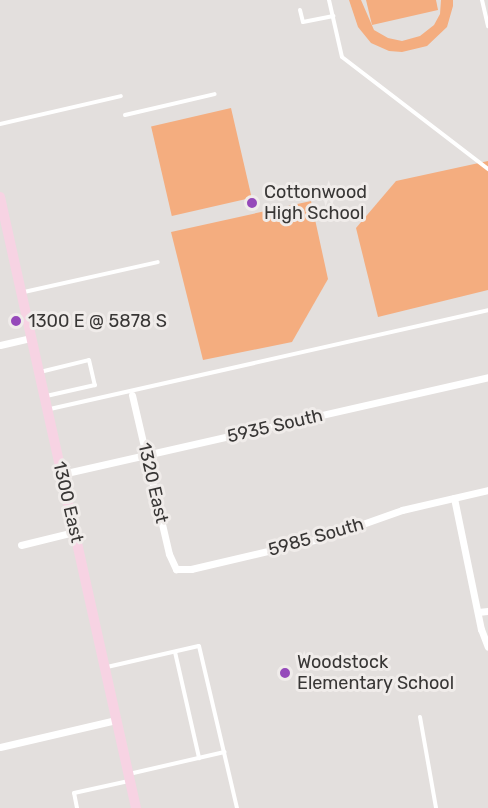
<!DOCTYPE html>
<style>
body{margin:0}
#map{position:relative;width:488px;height:808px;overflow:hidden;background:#e3dfdd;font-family:Rubik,sans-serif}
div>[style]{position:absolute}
.green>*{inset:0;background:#f4ad7f;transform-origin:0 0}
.lane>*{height:4px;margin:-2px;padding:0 2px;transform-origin:2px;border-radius:2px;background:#fff}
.street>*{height:7px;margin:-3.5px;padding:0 3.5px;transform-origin:3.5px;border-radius:3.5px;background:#fff}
.secondary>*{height:10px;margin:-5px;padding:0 5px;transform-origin:5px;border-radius:5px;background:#f7d3e3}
.dots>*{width:16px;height:16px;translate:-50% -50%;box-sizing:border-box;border:3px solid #f0ecea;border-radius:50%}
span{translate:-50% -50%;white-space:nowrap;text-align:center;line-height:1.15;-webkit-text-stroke:6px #f0ecea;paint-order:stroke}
.poi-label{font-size:18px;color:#383635}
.left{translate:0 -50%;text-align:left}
.street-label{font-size:18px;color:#383635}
</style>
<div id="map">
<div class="green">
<div style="clip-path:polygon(349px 0,361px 0,374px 30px,388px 38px,402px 41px,420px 36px,434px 25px,440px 14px,441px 0,453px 0,453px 6px,447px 27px,427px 46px,402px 52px,389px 51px,371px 43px,358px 27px)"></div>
<div style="clip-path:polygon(366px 0,436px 0,438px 10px,372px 25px)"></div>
<div style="left:231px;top:108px;width:92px;height:82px;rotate:77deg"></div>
<div style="clip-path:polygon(488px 161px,488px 290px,378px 317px,356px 228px,396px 181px)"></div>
<div style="clip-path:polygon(311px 201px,328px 279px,292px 342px,203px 360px,171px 232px)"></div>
</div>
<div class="lane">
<div style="left:329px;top:0;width:58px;rotate:77.2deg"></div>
<div style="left:342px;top:57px;width:184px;rotate:37.5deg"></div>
<div style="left:482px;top:0;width:27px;rotate:77deg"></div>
<div style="left:300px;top:10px;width:12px;rotate:76deg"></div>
<div style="left:303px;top:22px;width:31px;rotate:-11deg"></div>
<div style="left:125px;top:115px;width:92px;rotate:-13.1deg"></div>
<div style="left:0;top:124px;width:124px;rotate:-13deg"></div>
<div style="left:24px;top:292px;width:137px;rotate:-12.6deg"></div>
<div style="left:29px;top:323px;width:35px;rotate:-13deg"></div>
<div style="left:40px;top:372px;width:50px;rotate:-13.8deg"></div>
<div style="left:89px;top:360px;width:26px;rotate:77deg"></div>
<div style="left:95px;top:385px;width:50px;rotate:167.3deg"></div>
<div style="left:50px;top:409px;width:449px;rotate:-12.7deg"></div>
<div style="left:175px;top:652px;width:109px;rotate:77.2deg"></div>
<div style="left:107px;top:667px;width:94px;rotate:-12.9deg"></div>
<div style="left:199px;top:646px;width:166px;rotate:76.8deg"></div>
<div style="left:420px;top:717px;width:92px;rotate:80deg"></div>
<div style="left:129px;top:774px;width:98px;rotate:-13deg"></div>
<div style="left:77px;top:808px;width:15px;rotate:-101deg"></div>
<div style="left:74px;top:793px;width:56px;rotate:-12.3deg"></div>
</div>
<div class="street">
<div style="left:0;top:345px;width:32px;rotate:-13deg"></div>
<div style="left:132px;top:395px;width:163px;rotate:76.9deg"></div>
<div style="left:169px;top:554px;width:17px;rotate:65deg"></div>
<div style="left:176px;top:569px;width:15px"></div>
<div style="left:191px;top:569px;width:136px;rotate:-13.2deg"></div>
<div style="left:323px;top:538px;width:84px;rotate:-19.5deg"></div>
<div style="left:402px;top:510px;width:88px;rotate:-13.1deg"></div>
<div style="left:62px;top:474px;width:437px;rotate:-12.8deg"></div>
<div style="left:454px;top:498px;width:134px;rotate:78.4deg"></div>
<div style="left:481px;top:629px;width:19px;rotate:69deg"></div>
<div style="left:21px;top:545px;width:55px;rotate:-13.8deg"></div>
<div style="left:478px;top:612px;width:10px;rotate:-6deg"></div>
<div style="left:0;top:747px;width:119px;rotate:-13.1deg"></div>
</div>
<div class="secondary">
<div style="left:0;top:197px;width:626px;rotate:77.45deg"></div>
</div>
<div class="dots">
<div style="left:252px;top:203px;background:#9549ba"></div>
<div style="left:16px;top:321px;background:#9549ba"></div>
<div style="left:285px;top:673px;background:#9549ba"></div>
</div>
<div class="poi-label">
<span class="left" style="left:264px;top:203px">Cottonwood<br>High School</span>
<span class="left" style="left:28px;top:321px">1300 E @ 5878 S</span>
<span class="left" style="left:297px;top:673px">Woodstock<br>Elementary School</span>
</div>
<div class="street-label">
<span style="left:275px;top:426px;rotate:-13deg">5935 South</span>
<span style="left:153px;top:483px;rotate:77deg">1320 East</span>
<span style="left:68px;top:502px;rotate:77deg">1300 East</span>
<span style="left:316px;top:537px;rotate:-16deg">5985 South</span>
</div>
</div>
